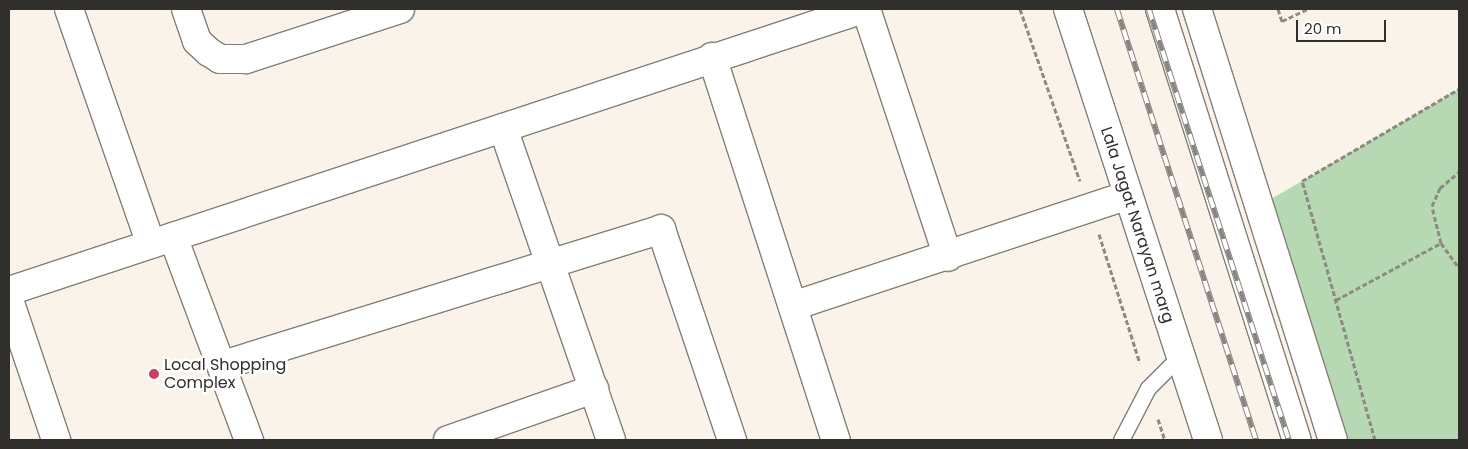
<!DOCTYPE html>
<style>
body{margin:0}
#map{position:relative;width:1468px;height:449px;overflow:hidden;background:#f9f3e9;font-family:Poppins,sans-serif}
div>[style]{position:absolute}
.green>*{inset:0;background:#b6d8b2}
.path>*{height:3px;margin-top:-1.5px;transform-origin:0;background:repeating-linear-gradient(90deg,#8d8983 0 5px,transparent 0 7.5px)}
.roads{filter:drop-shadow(1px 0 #847f75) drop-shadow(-1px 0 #847f75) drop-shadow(0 1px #847f75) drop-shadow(0 -1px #847f75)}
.service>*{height:15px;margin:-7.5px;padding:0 7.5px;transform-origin:7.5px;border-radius:7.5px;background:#fff}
.minor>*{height:28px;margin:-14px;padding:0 14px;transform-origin:14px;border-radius:14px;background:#fff}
.secondary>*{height:28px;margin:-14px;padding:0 14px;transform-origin:14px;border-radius:14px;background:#fff}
.rail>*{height:5.5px;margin-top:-2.75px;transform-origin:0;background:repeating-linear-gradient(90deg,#fff 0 11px,#89857f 0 22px);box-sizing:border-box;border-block:1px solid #89857f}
.dots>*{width:14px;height:14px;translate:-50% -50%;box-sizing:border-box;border:2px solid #fff;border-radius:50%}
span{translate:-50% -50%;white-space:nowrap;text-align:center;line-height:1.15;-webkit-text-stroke:5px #fff;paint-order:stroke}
.street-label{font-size:16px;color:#312f2b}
.poi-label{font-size:16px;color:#312f2b}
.left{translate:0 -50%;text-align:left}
.frame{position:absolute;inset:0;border:10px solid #312f2b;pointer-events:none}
.scale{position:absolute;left:1296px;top:20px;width:90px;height:22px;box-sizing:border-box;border:2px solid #312f2b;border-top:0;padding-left:6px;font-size:15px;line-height:18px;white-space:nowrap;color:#312f2b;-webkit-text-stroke:4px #fff;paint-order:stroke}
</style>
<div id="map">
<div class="green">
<div style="clip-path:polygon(1459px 89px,1459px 440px,1345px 440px,1268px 201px)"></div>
</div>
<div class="path">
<div style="left:1020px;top:9px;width:182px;rotate:70.8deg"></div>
<div style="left:1278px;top:9px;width:13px;rotate:72deg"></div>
<div style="left:1282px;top:21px;width:29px;rotate:-25deg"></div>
<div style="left:1099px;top:234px;width:135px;rotate:72.4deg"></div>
<div style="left:1441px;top:243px;width:31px;rotate:54deg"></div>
<div style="left:1336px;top:300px;width:119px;rotate:-28.5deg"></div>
<div style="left:1441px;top:243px;width:38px;rotate:-104deg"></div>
<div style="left:1432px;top:206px;width:20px;rotate:-66deg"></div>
<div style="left:1440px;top:188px;width:25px;rotate:-40deg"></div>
<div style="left:1158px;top:419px;width:22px;rotate:72deg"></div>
<div style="left:1375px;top:440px;width:269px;rotate:-105.7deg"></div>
<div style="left:1302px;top:181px;width:182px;rotate:-30.4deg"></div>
</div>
<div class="roads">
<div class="service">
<div style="left:1121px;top:440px;width:59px;rotate:-62.6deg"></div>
<div style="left:1148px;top:388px;width:45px;rotate:-45deg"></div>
</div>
<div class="minor">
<div style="left:69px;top:9px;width:249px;rotate:70.8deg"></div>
<div style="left:186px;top:9px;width:34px;rotate:71deg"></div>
<div style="left:197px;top:41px;width:16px;rotate:43deg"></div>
<div style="left:209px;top:52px;width:13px;rotate:32deg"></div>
<div style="left:220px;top:59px;width:26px"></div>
<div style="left:246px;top:59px;width:162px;rotate:-18deg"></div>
<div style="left:866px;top:9px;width:261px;rotate:71.7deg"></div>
<div style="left:1197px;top:9px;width:452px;rotate:72.5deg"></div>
<div style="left:712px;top:57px;width:403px;rotate:72.1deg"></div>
<div style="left:503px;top:128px;width:330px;rotate:70.9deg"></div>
<div style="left:173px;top:237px;width:217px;rotate:69.5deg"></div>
<div style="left:9px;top:291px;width:899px;rotate:-18.27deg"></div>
<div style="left:9px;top:300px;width:148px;rotate:71.4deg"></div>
<div style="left:793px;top:306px;width:353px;rotate:-18.3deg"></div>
<div style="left:223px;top:365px;width:459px;rotate:-17.2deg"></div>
<div style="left:661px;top:229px;width:223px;rotate:71.4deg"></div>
<div style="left:448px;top:440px;width:155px;rotate:-19.3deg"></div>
</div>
<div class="secondary">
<div style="left:1068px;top:9px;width:453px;rotate:72deg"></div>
<div style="left:1160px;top:9px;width:452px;rotate:72.4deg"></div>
</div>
</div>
<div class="rail">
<div style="left:1117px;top:9px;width:453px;rotate:72.1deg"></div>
<div style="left:1149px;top:9px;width:453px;rotate:72deg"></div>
</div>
<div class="dots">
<div style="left:154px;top:374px;background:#cc3e67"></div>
</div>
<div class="street-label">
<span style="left:1137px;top:225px;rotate:72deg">Lala Jagat Narayan marg</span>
</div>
<div class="poi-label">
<span class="left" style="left:164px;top:374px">Local Shopping<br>Complex</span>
</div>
<div class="frame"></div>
<div class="scale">20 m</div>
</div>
